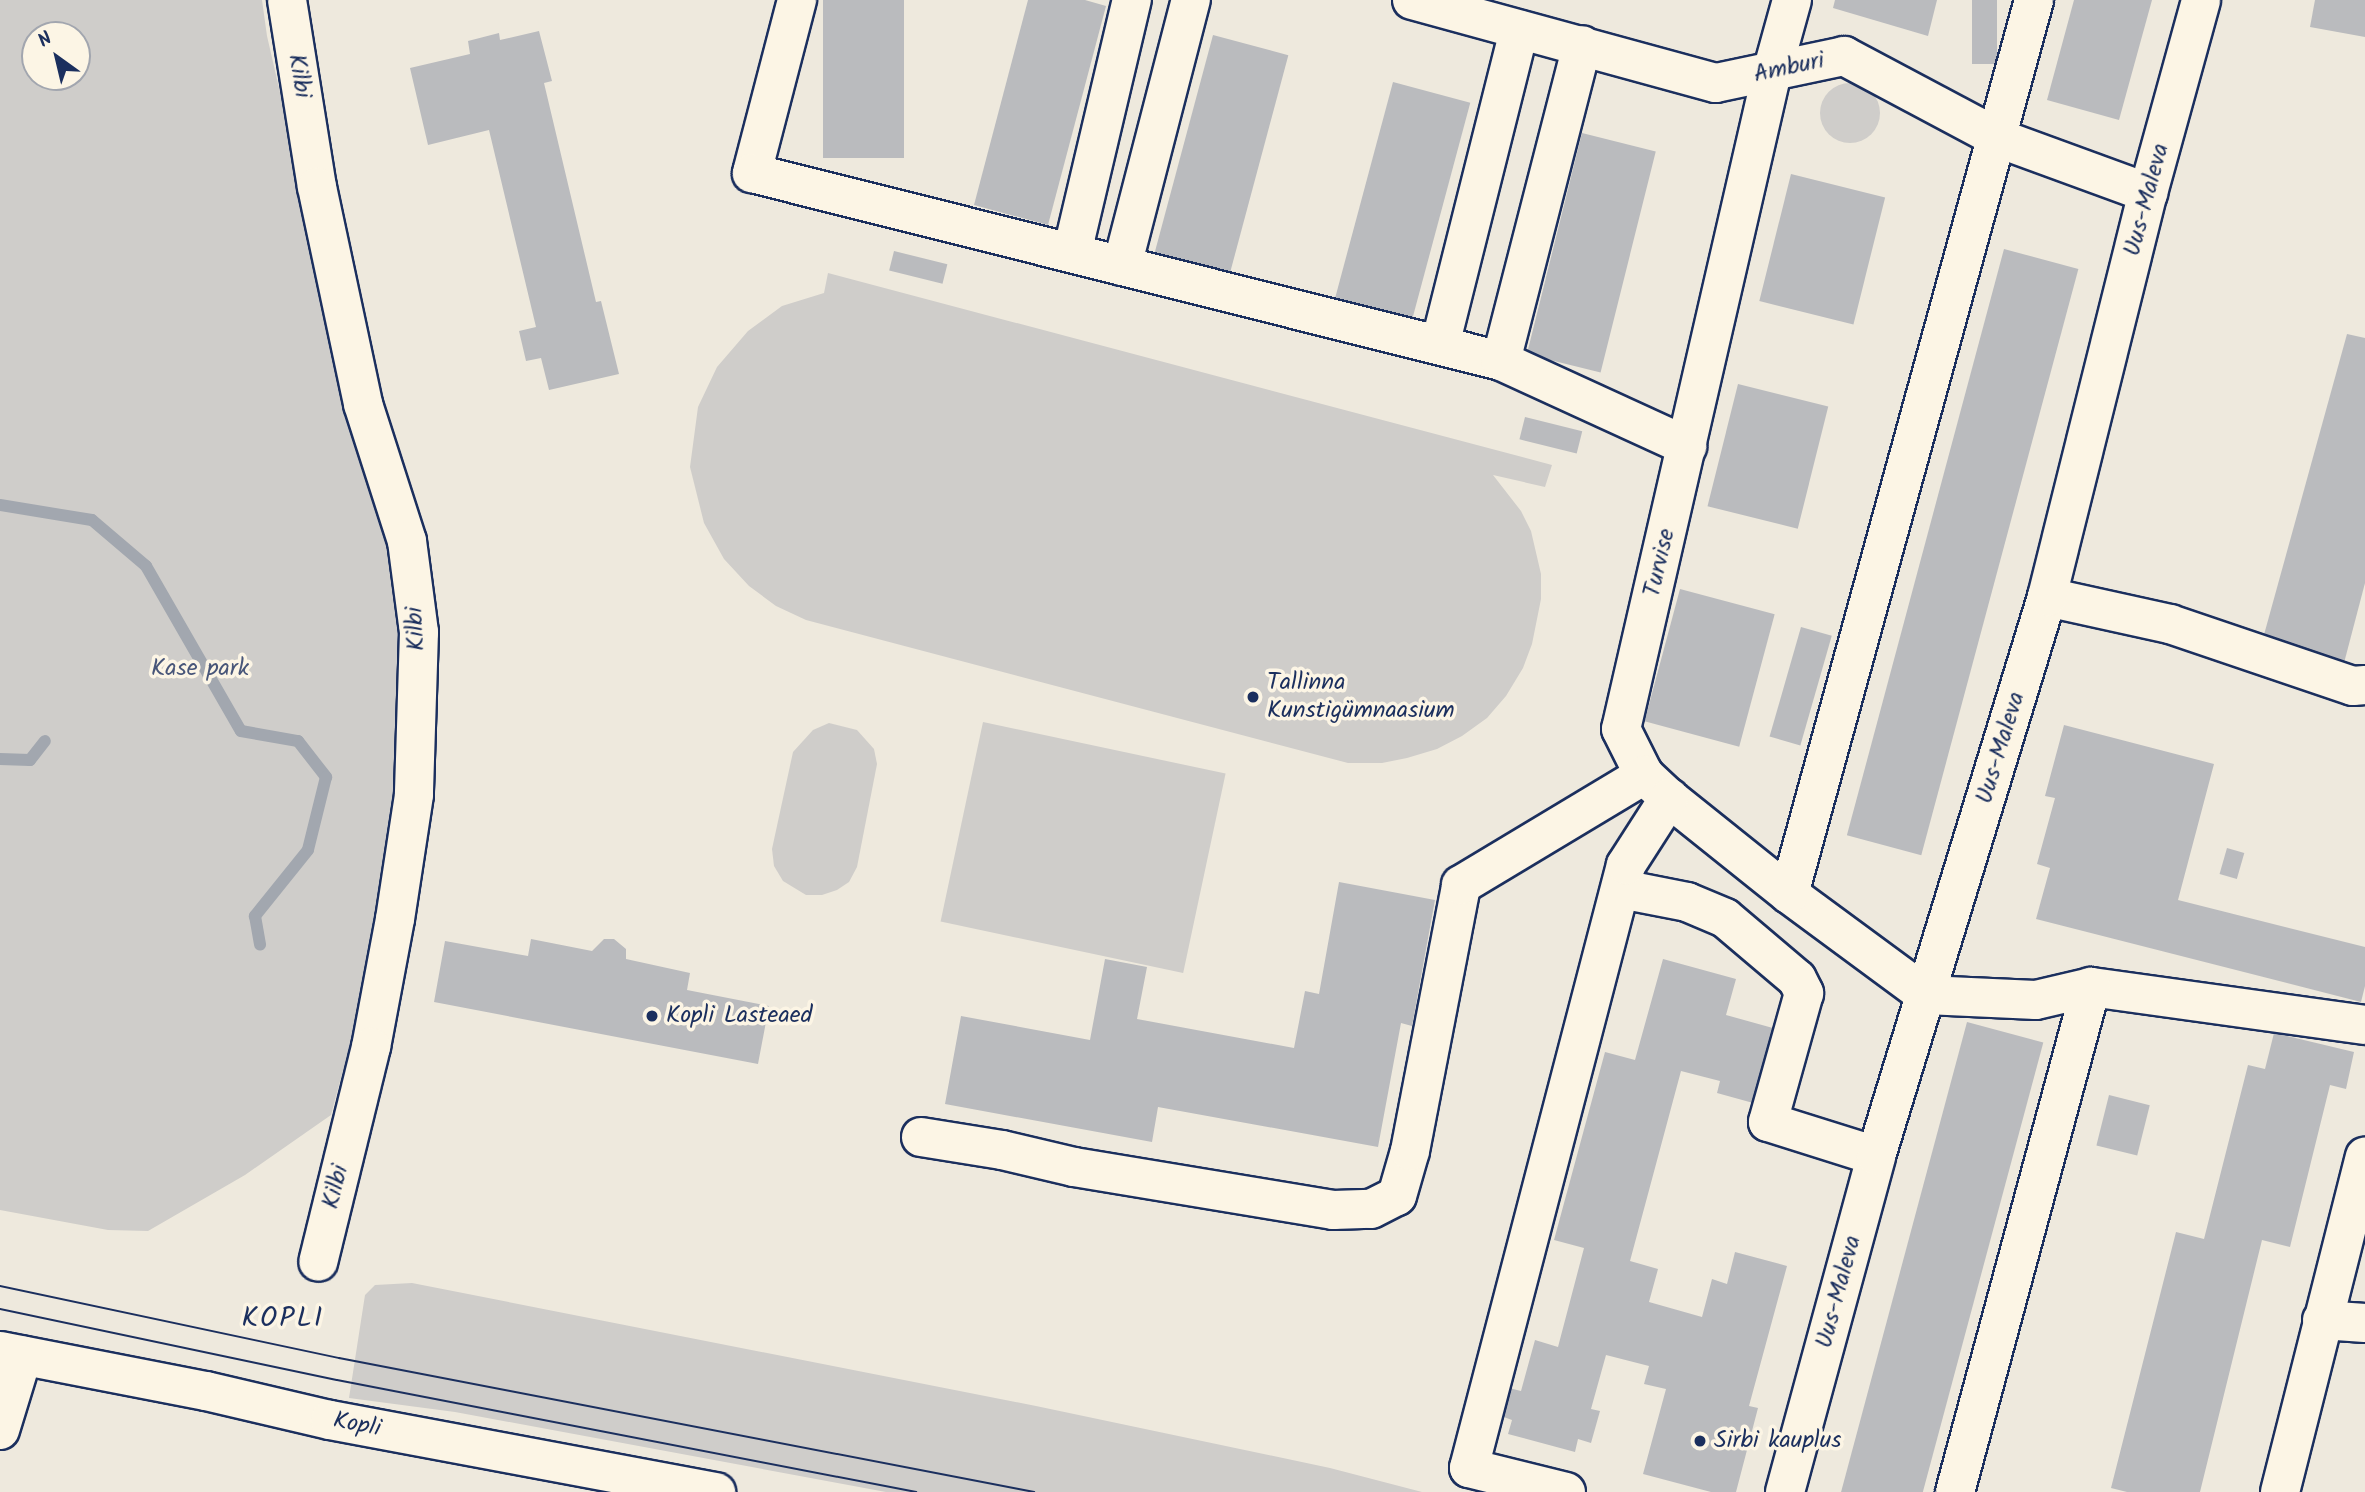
<!DOCTYPE html>
<meta charset="utf-8">
<style>
body{margin:0}
#map{position:relative;width:2365px;height:1492px;overflow:hidden;background:#eee9dd;font-family:Kalam,sans-serif}
div>[style]{position:absolute}
.green>*{inset:0;background:#cfcdca;transform-origin:0 0}
.round{border-radius:50%}
.stream>*{height:12px;margin:-6px;padding:0 6px;transform-origin:6px;border-radius:6px;background:#a2a7af}
.building>*{inset:0;background:#babbbe;transform-origin:0 0}
.roads{filter:drop-shadow(2px 0 #1b2f5e) drop-shadow(-2px 0 #1b2f5e) drop-shadow(0 2px #1b2f5e) drop-shadow(0 -2px #1b2f5e)}
.minor>*{height:38px;margin:-19px;padding:0 19px;transform-origin:19px;border-radius:19px;background:#fcf5e5}
.tram>*{height:2px;margin:-1px;padding:0 1px;transform-origin:1px;border-radius:1px;background:#1b2f5e}
.dots>*{width:19px;height:19px;translate:-50% -50%;box-sizing:border-box;border:4px solid #fcf5e5;border-radius:50%}
span{translate:-50% -50%;white-space:nowrap;text-align:center;line-height:1.15;-webkit-text-stroke:7px #fcf5e5;paint-order:stroke}
.street-label{font-size:24px;color:#1b2f5e}
.park-label{font-size:24px;color:#485679}
.poi-label{font-size:24px;color:#1b2f5e}
.left{translate:0 -50%;text-align:left}
.quarter-label{font-size:28px;color:#1b2f5e;letter-spacing:2px}
.north{position:absolute;left:21px;top:21px;width:70px;height:70px;box-sizing:border-box;background:#fcf5e5;border:2px solid #a2a6af;border-radius:50%;rotate:326deg;font-size:19px;font-weight:700;line-height:28px;text-align:center;color:#1b2f5e}
.north::after{content:'';display:block;margin:auto;width:24px;height:32px;background:#1b2f5e;clip-path:polygon(50% 0,100% 100%,50% 72%,0 100%)}
</style>
<div id="map">
<div class="green">
<div style="clip-path:polygon(evenodd,0 0,262px 0,267px 36px,312px 231px,338px 379px,380px 514px,401px 607px,390px 894px,331px 1115px,245px 1175px,148px 1231px,108px 1230px,0 1210px,0 0,35px 35px,77px 35px,77px 77px,35px 77px,35px 35px)"></div>
<div class="round" style="left:1820px;top:83px;width:60px;height:60px"></div>
<div style="clip-path:polygon(828px 273px,1552px 465px,1545px 487px,1493px 475px,1521px 511px,1531px 531px,1541px 574px,1541px 599px,1532px 644px,1523px 668px,1506px 696px,1487px 718px,1462px 736px,1437px 749px,1407px 758px,1382px 763px,1348px 763px,806px 620px,776px 606px,749px 586px,724px 559px,704px 523px,690px 467px,698px 407px,717px 367px,748px 331px,782px 306px,824px 293px)"></div>
<div style="left:983px;top:722px;width:248px;height:204px;rotate:12deg"></div>
<div style="clip-path:polygon(829px 723px,857px 730px,874px 749px,877px 764px,857px 867px,849px 882px,837px 890px,822px 895px,806px 895px,783px 881px,774px 866px,772px 849px,793px 752px,813px 730px)"></div>
<div style="clip-path:polygon(412px 1283px,1036px 1406px,1330px 1468px,1422px 1492px,886px 1492px,455px 1412px,349px 1398px,365px 1295px,375px 1285px)"></div>
</div>
<div class="stream">
<div style="left:0;top:505px;width:93px;rotate:9.3deg"></div>
<div style="left:92px;top:520px;width:71px;rotate:40.4deg"></div>
<div style="left:146px;top:566px;width:190px;rotate:60.1deg"></div>
<div style="left:241px;top:731px;width:58px;rotate:10deg"></div>
<div style="left:298px;top:741px;width:46px;rotate:52.1deg"></div>
<div style="left:326px;top:777px;width:75px;rotate:103.9deg"></div>
<div style="left:308px;top:850px;width:85px;rotate:128.8deg"></div>
<div style="left:255px;top:916px;width:29px;rotate:80deg"></div>
<div style="left:0;top:759px;width:30px;rotate:2deg"></div>
<div style="left:30px;top:760px;width:24px;rotate:-52deg"></div>
</div>
<div class="building">
<div style="left:823px;top:0;width:81px;height:158px"></div>
<div style="clip-path:polygon(1028px 0,1085px 0,1106px 6px,1048px 225px,974px 205px)"></div>
<div style="clip-path:polygon(1835px 0,1937px 0,1928px 36px,1833px 8px)"></div>
<div style="left:1972px;top:0;width:25px;height:64px"></div>
<div style="clip-path:polygon(2074px 0,2152px 0,2119px 120px,2047px 100px)"></div>
<div style="clip-path:polygon(2315px 0,2365px 0,2365px 37px,2310px 27px)"></div>
<div style="clip-path:polygon(539px 31px,552px 81px,544px 83px,596px 302px,601px 301px,619px 374px,549px 390px,541px 358px,526px 361px,519px 331px,536px 327px,489px 130px,428px 145px,410px 68px,470px 54px,468px 41px,499px 33px,500px 40px)"></div>
<div style="left:1213px;top:35px;width:78px;height:228px;rotate:15deg"></div>
<div style="left:1393px;top:82px;width:80px;height:230px;rotate:15deg"></div>
<div style="left:1582px;top:133px;width:76px;height:228px;rotate:14deg"></div>
<div style="left:1791px;top:174px;width:97px;height:131px;rotate:14deg"></div>
<div style="left:2004px;top:249px;width:77px;height:607px;rotate:15deg"></div>
<div style="left:894px;top:251px;width:55px;height:20px;rotate:14deg"></div>
<div style="clip-path:polygon(2347px 334px,2365px 338px,2365px 583px,2344px 663px,2262px 642px)"></div>
<div style="left:1738px;top:384px;width:93px;height:126px;rotate:14deg"></div>
<div style="left:1525px;top:417px;width:59px;height:23px;rotate:14deg"></div>
<div style="left:1680px;top:589px;width:98px;height:137px;rotate:15deg"></div>
<div style="left:1801px;top:627px;width:32px;height:114px;rotate:16deg"></div>
<div style="clip-path:polygon(2064px 725px,2214px 764px,2178px 900px,2365px 947px,2365px 986px,2361px 1002px,2036px 919px,2050px 868px,2037px 864px,2055px 798px,2045px 796px)"></div>
<div style="left:2227px;top:848px;width:18px;height:27px;rotate:16deg"></div>
<div style="clip-path:polygon(1339px 882px,1435px 900px,1412px 1026px,1401px 1023px,1378px 1147px,1158px 1107px,1152px 1142px,945px 1104px,961px 1016px,1090px 1040px,1105px 959px,1147px 967px,1137px 1019px,1294px 1048px,1305px 991px,1319px 994px)"></div>
<div style="clip-path:polygon(531px 939px,592px 951px,604px 939px,614px 939px,626px 949px,626px 959px,690px 973px,687px 990px,769px 1006px,758px 1064px,434px 1002px,445px 941px,528px 956px)"></div>
<div style="clip-path:polygon(1663px 959px,1736px 979px,1726px 1015px,1784px 1031px,1764px 1106px,1717px 1093px,1720px 1081px,1681px 1071px,1630px 1261px,1658px 1269px,1649px 1302px,1702px 1317px,1712px 1279px,1727px 1284px,1735px 1252px,1787px 1266px,1749px 1406px,1758px 1408px,1736px 1492px,1711px 1492px,1643px 1474px,1666px 1389px,1644px 1384px,1649px 1366px,1606px 1355px,1591px 1409px,1600px 1411px,1591px 1443px,1578px 1439px,1575px 1452px,1508px 1434px,1512px 1420px,1501px 1416px,1509px 1388px,1521px 1391px,1535px 1340px,1558px 1347px,1584px 1248px,1554px 1240px,1605px 1052px,1635px 1060px)"></div>
<div style="left:1967px;top:1022px;width:79px;height:488px;rotate:15deg"></div>
<div style="clip-path:polygon(2274px 1033px,2354px 1052px,2346px 1089px,2330px 1085px,2290px 1247px,2262px 1240px,2200px 1492px,2127px 1492px,2111px 1488px,2176px 1232px,2204px 1239px,2248px 1065px,2265px 1069px)"></div>
<div style="left:2109px;top:1095px;width:42px;height:52px;rotate:14deg"></div>
</div>
<div class="roads">
<div class="minor">
<div style="left:287px;top:0;width:189px;rotate:80.9deg"></div>
<div style="left:317px;top:187px;width:222px;rotate:78deg"></div>
<div style="left:363px;top:404px;width:144px;rotate:72.2deg"></div>
<div style="left:407px;top:541px;width:92px;rotate:82.5deg"></div>
<div style="left:419px;top:632px;width:163px;rotate:91.8deg"></div>
<div style="left:414px;top:795px;width:125px;rotate:98.7deg"></div>
<div style="left:395px;top:919px;width:130px;rotate:100.6deg"></div>
<div style="left:371px;top:1047px;width:221px;rotate:103.8deg"></div>
<div style="left:797px;top:0;width:179px;rotate:104.6deg"></div>
<div style="left:752px;top:173px;width:772px;rotate:14.09deg"></div>
<div style="left:1501px;top:361px;width:205px;rotate:24.6deg"></div>
<div style="left:1412px;top:0;width:315px;rotate:15.3deg"></div>
<div style="left:1716px;top:83px;width:131px;rotate:-11.9deg"></div>
<div style="left:1844px;top:56px;width:174px;rotate:28deg"></div>
<div style="left:1998px;top:138px;width:160px;rotate:20.1deg"></div>
<div style="left:1792px;top:0;width:75px;rotate:105.5deg"></div>
<div style="left:1772px;top:72px;width:674px;rotate:102.94deg"></div>
<div style="left:1621px;top:729px;width:51px;rotate:63.4deg"></div>
<div style="left:1644px;top:775px;width:34px;rotate:43deg"></div>
<div style="left:1669px;top:798px;width:154px;rotate:38.7deg"></div>
<div style="left:1789px;top:894px;width:170px;rotate:36.4deg"></div>
<div style="left:1072px;top:253px;width:260px;rotate:-76.7deg"></div>
<div style="left:1122px;top:266px;width:275px;rotate:-75.5deg"></div>
<div style="left:1440px;top:345px;width:325px;rotate:-75.9deg"></div>
<div style="left:1501px;top:361px;width:326px;rotate:-75.6deg"></div>
<div style="left:2047px;top:597px;width:126px;rotate:12.4deg"></div>
<div style="left:2170px;top:624px;width:193px;rotate:18.7deg"></div>
<div style="left:2353px;top:686px;width:12px;rotate:-5deg"></div>
<div style="left:1621px;top:889px;width:67px;rotate:11.1deg"></div>
<div style="left:1687px;top:902px;width:41px;rotate:22.8deg"></div>
<div style="left:1725px;top:918px;width:94px;rotate:40.3deg"></div>
<div style="left:1797px;top:979px;width:16px;rotate:63deg"></div>
<div style="left:1804px;top:993px;width:134px;rotate:105.6deg"></div>
<div style="left:1768px;top:1122px;width:113px;rotate:17.5deg"></div>
<div style="left:1789px;top:894px;width:927px;rotate:-74.67deg"></div>
<div style="left:1926px;top:995px;width:110px;rotate:2.6deg"></div>
<div style="left:2036px;top:1000px;width:57px;rotate:-13.3deg"></div>
<div style="left:2091px;top:987px;width:277px;rotate:7.9deg"></div>
<div style="left:921px;top:1137px;width:82px;rotate:9.1deg"></div>
<div style="left:1002px;top:1150px;width:74px;rotate:13.3deg"></div>
<div style="left:1074px;top:1167px;width:263px;rotate:9.4deg"></div>
<div style="left:1333px;top:1210px;width:38px;rotate:-2deg"></div>
<div style="left:1371px;top:1209px;width:29px;rotate:-27deg"></div>
<div style="left:1397px;top:1196px;width:47px;rotate:-73.9deg"></div>
<div style="left:1410px;top:1151px;width:271px;rotate:-79.1deg"></div>
<div style="left:1461px;top:885px;width:214px;rotate:-31deg"></div>
<div style="left:2322px;top:1320px;width:43px;rotate:4deg"></div>
<div style="left:0;top:1351px;width:210px;rotate:11deg"></div>
<div style="left:206px;top:1391px;width:127px;rotate:13.2deg"></div>
<div style="left:330px;top:1420px;width:393px;rotate:10.6deg"></div>
<div style="left:0;top:1430px;width:78px;rotate:-73deg"></div>
<div style="left:1566px;top:1492px;width:100px;rotate:-166.1deg"></div>
<div style="left:1469px;top:1468px;width:623px;rotate:-75.41deg"></div>
<div style="left:1626px;top:865px;width:80px;rotate:-57.3deg"></div>
<div style="left:1785px;top:1492px;width:348px;rotate:-74.8deg"></div>
<div style="left:1876px;top:1156px;width:585px;rotate:-72.99deg"></div>
<div style="left:2047px;top:597px;width:416px;rotate:-76deg"></div>
<div style="left:2148px;top:193px;width:200px;rotate:-74.6deg"></div>
<div style="left:1955px;top:1492px;width:523px;rotate:-74.93deg"></div>
<div style="left:2280px;top:1492px;width:346px;rotate:-75.8deg"></div>
</div>
</div>
<div class="tram">
<div style="left:0;top:1286px;width:347px;rotate:12deg"></div>
<div style="left:339px;top:1358px;width:708px;rotate:10.91deg"></div>
<div style="left:0;top:1309px;width:344px;rotate:11.9deg"></div>
<div style="left:337px;top:1380px;width:590px;rotate:10.95deg"></div>
</div>
<div class="dots">
<div style="left:1253px;top:697px;background:#1b2f5e"></div>
<div style="left:652px;top:1016px;background:#1b2f5e"></div>
<div style="left:1700px;top:1441px;background:#1b2f5e"></div>
</div>
<div class="street-label">
<span style="left:1789px;top:68px;rotate:-12deg">Amburi</span>
<span style="left:299px;top:76px;rotate:81deg">Kilbi</span>
<span style="left:2147px;top:200px;rotate:-75deg">Uus-Maleva</span>
<span style="left:1660px;top:563px;rotate:-77deg">Turvise</span>
<span style="left:416px;top:629px;rotate:-93deg">Kilbi</span>
<span style="left:2001px;top:748px;rotate:-73deg">Uus-Maleva</span>
<span style="left:336px;top:1187px;rotate:-76deg">Kilbi</span>
<span style="left:1839px;top:1292px;rotate:-75deg">Uus-Maleva</span>
<span style="left:357px;top:1425px;rotate:11deg">Kopli</span>
</div>
<div class="park-label">
<span style="left:200px;top:669px">Kase park</span>
</div>
<div class="poi-label">
<span class="left" style="left:1267px;top:697px">Tallinna<br>Kunstigümnaasium</span>
<span class="left" style="left:666px;top:1016px">Kopli Lasteaed</span>
<span class="left" style="left:1714px;top:1441px">Sirbi kauplus</span>
</div>
<div class="quarter-label">
<span style="left:283px;top:1319px">KOPLI</span>
</div>
<div class="north">N</div>
</div>
